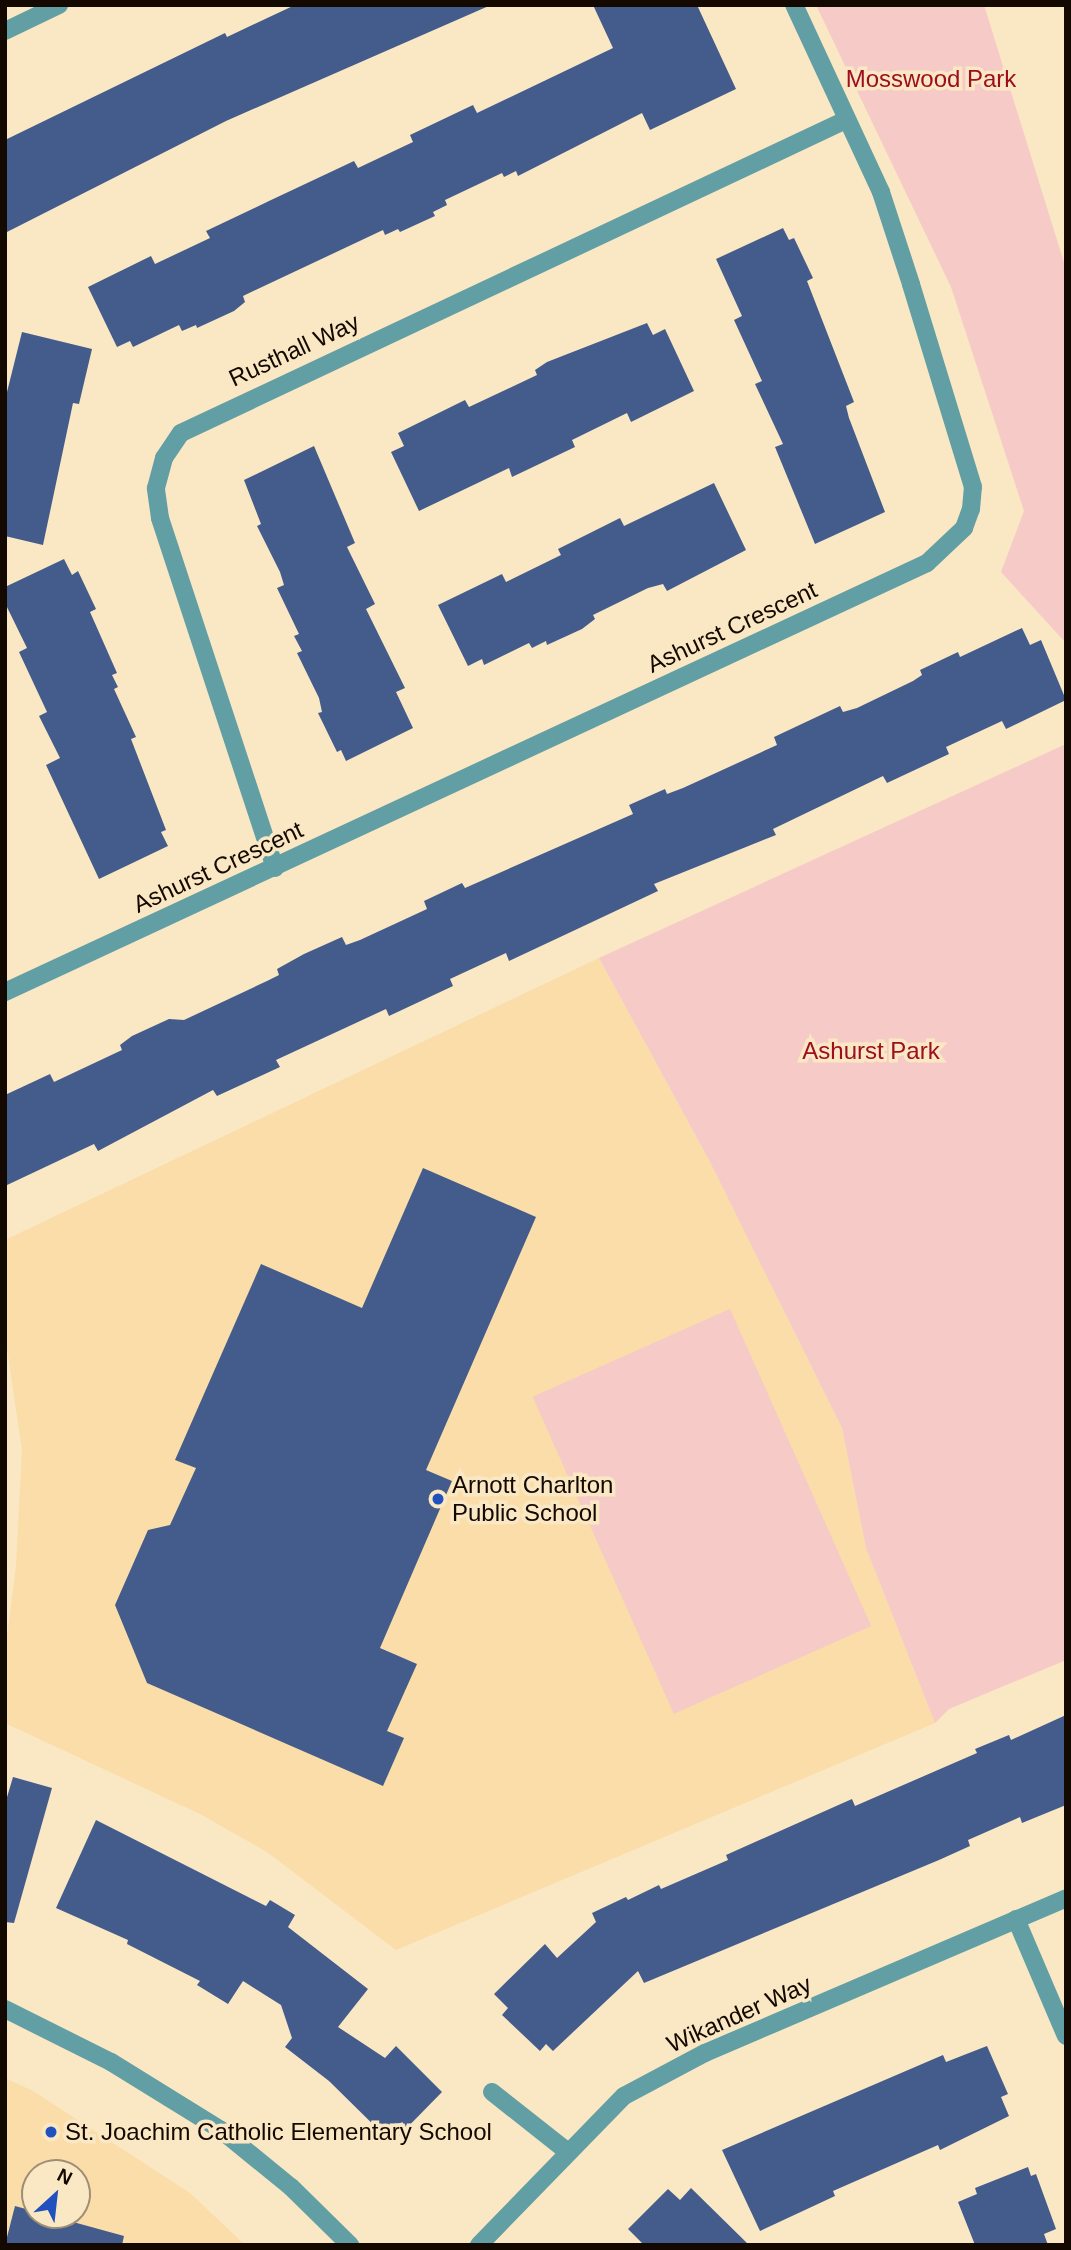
<!DOCTYPE html>
<style>
body{margin:0}
#map{position:relative;width:1071px;height:2250px;overflow:hidden;background:#fae7c4;font-family:Arial,sans-serif}
div>[style]{position:absolute}
.built>*{inset:0;background:#fadda8}
.green>*{inset:0;background:#f5cac7;transform-origin:0 0}
.building>*{inset:0;background:#435c8c}
.service>*{height:18px;margin:-9px;padding:0 9px;transform-origin:9px;border-radius:9px;background:#619fa5}
.minor>*{height:18px;margin:-9px;padding:0 9px;transform-origin:9px;border-radius:9px;background:#619fa5}
.tertiary>*{height:18px;margin:-9px;padding:0 9px;transform-origin:9px;border-radius:9px;background:#619fa5}
.dots>*{width:19px;height:19px;translate:-50% -50%;box-sizing:border-box;border:4px solid #fae7c4;border-radius:50%}
span{translate:-50% -50%;white-space:nowrap;text-align:center;line-height:1.15;-webkit-text-stroke:7px #fae7c4;paint-order:stroke}
.park-label{font-size:24px;color:#9e0e21}
.street-label{font-size:24px;color:#140900}
.poi-label{font-size:24px;color:#140900}
.left{translate:0 -50%;text-align:left}
.frame{position:absolute;inset:0;border:7px solid #140900;pointer-events:none}
.north{position:absolute;left:21px;top:2159px;width:70px;height:70px;box-sizing:border-box;background:#fae7c4;border:2px solid #9e8e76;border-radius:50%;rotate:27deg;font-size:19px;font-weight:700;line-height:28px;text-align:center;color:#140900}
.north::after{content:'';display:block;margin:auto;width:24px;height:32px;background:#2051bf;clip-path:polygon(50% 0,100% 100%,50% 72%,0 100%)}
</style>
<div id="map">
<div class="built">
<div style="clip-path:polygon(599px 958px,709px 1160px,842px 1428px,866px 1548px,935px 1723px,396px 1950px,267px 1852px,202px 1815px,5px 1723px,5px 1652px,16px 1566px,22px 1450px,5px 1335px,5px 1240px)"></div>
<div style="clip-path:polygon(evenodd,5px 2078px,33px 2091px,190px 2193px,245px 2245px,5px 2245px,5px 2078px,35px 2173px,77px 2173px,77px 2215px,35px 2215px,35px 2173px)"></div>
</div>
<div class="green">
<div style="clip-path:polygon(816px 5px,984px 5px,1066px 269px,1066px 643px,1001px 572px,1024px 511px,951px 287px)"></div>
<div style="clip-path:polygon(1066px 744px,1066px 1660px,949px 1709px,935px 1723px,866px 1548px,842px 1428px,709px 1160px,599px 958px)"></div>
<div style="left:730px;top:1309px;width:347px;height:216px;rotate:66deg"></div>
</div>
<div class="building">
<div style="clip-path:polygon(295px 5px,491px 5px,226px 121px,5px 233px,5px 140px,225px 33px,227px 37px)"></div>
<div style="clip-path:polygon(593px 5px,697px 5px,736px 89px,650px 130px,642px 113px,518px 176px,516px 171px,504px 177px,502px 173px,445px 200px,447px 205px,433px 212px,435px 216px,400px 232px,398px 229px,385px 235px,383px 230px,243px 296px,245px 302px,234px 311px,197px 328px,196px 325px,182px 331px,179px 325px,133px 347px,130px 341px,117px 347px,88px 287px,151px 256px,155px 264px,210px 238px,206px 231px,269px 201px,354px 161px,358px 168px,413px 142px,410px 135px,473px 105px,477px 113px,613px 48px)"></div>
<div style="clip-path:polygon(783px 228px,789px 240px,794px 238px,813px 278px,807px 281px,854px 402px,846px 406px,849px 418px,885px 512px,815px 544px,775px 447px,783px 444px,755px 384px,762px 381px,734px 320px,742px 316px,716px 259px)"></div>
<div style="clip-path:polygon(647px 323px,653px 335px,665px 329px,694px 391px,631px 422px,627px 413px,572px 440px,575px 447px,512px 477px,509px 468px,419px 511px,391px 452px,404px 446px,398px 433px,465px 400px,469px 407px,537px 375px,535px 370px,547px 362px)"></div>
<div style="clip-path:polygon(22px 332px,92px 349px,79px 404px,73px 403px,43px 545px,5px 536px,5px 400px)"></div>
<div style="clip-path:polygon(314px 446px,355px 543px,347px 547px,375px 604px,366px 609px,405px 688px,396px 692px,413px 728px,346px 761px,341px 750px,337px 752px,318px 713px,322px 712px,319px 698px,297px 653px,302px 651px,294px 636px,299px 634px,277px 588px,284px 585px,280px 572px,257px 526px,261px 524px,244px 480px)"></div>
<div style="clip-path:polygon(714px 483px,746px 550px,667px 591px,663px 584px,648px 588px,593px 615px,595px 619px,582px 629px,547px 645px,546px 641px,532px 648px,529px 643px,484px 665px,482px 659px,468px 666px,438px 605px,502px 574px,506px 582px,561px 555px,558px 549px,620px 518px,624px 526px)"></div>
<div style="clip-path:polygon(64px 559px,72px 575px,78px 571px,96px 609px,90px 612px,117px 673px,112px 675px,118px 687px,114px 689px,136px 737px,131px 739px,166px 830px,161px 832px,168px 846px,99px 879px,46px 765px,60px 758px,39px 716px,47px 712px,19px 652px,27px 648px,5px 603px,5px 587px)"></div>
<div style="clip-path:polygon(1022px 628px,1030px 645px,1041px 640px,1066px 700px,1006px 729px,1002px 721px,946px 747px,949px 754px,887px 783px,883px 776px,773px 829px,776px 835px,654px 884px,658px 891px,573px 931px,509px 961px,506px 953px,450px 979px,453px 986px,389px 1016px,386px 1009px,276px 1060px,280px 1067px,217px 1096px,213px 1090px,98px 1151px,94px 1144px,5px 1186px,5px 1095px,50px 1074px,54px 1082px,122px 1050px,120px 1045px,132px 1036px,169px 1019px,184px 1020px,267px 981px,279px 975px,277px 969px,304px 954px,342px 937px,346px 945px,360px 940px,427px 909px,424px 901px,462px 883px,465px 888px,633px 814px,629px 805px,665px 789px,667px 794px,683px 788px,777px 745px,774px 737px,840px 706px,843px 712px,857px 708px,913px 681px,922px 675px,920px 670px,958px 652px,960px 657px)"></div>
<div style="clip-path:polygon(423px 1168px,536px 1217px,426px 1470px,452px 1481px,380px 1648px,417px 1664px,387px 1731px,404px 1738px,383px 1786px,147px 1683px,115px 1605px,148px 1530px,170px 1525px,196px 1468px,175px 1460px,261px 1264px,362px 1308px)"></div>
<div style="clip-path:polygon(1066px 1715px,1066px 1805px,1022px 1823px,1020px 1817px,968px 1840px,970px 1846px,939px 1860px,644px 1983px,638px 1971px,553px 2051px,546px 2044px,540px 2051px,502px 2015px,508px 2008px,494px 1994px,545px 1944px,557px 1958px,596px 1922px,592px 1913px,626px 1897px,628px 1900px,659px 1885px,661px 1889px,728px 1860px,726px 1855px,852px 1799px,855px 1806px,977px 1753px,975px 1749px,1009px 1735px,1011px 1740px)"></div>
<div style="clip-path:polygon(13px 1777px,52px 1788px,14px 1923px,5px 1922px,5px 1804px)"></div>
<div style="clip-path:polygon(96px 1820px,266px 1906px,270px 1900px,295px 1915px,288px 1927px,368px 1989px,338px 2027px,385px 2058px,396px 2046px,442px 2092px,392px 2143px,329px 2081px,285px 2047px,292px 2038px,281px 2005px,243px 1981px,228px 2004px,197px 1985px,200px 1981px,127px 1944px,128px 1940px,56px 1908px)"></div>
<div style="clip-path:polygon(987px 2046px,1008px 2094px,1001px 2097px,1009px 2116px,940px 2150px,938px 2145px,833px 2191px,835px 2196px,760px 2231px,722px 2150px,943px 2055px,946px 2062px)"></div>
<div style="clip-path:polygon(1028px 2167px,1031px 2176px,1036px 2174px,1056px 2229px,1044px 2234px,1048px 2245px,975px 2245px,958px 2202px,977px 2194px,975px 2188px)"></div>
<div style="clip-path:polygon(691px 2188px,749px 2245px,644px 2245px,628px 2229px,668px 2189px,680px 2200px)"></div>
<div style="clip-path:polygon(15px 2206px,124px 2236px,122px 2245px,5px 2245px)"></div>
</div>
<div class="service">
<div style="left:492px;top:2092px;width:97px;rotate:38.3deg"></div>
</div>
<div class="minor">
<div style="left:5px;top:31px;width:60px;rotate:-25.7deg"></div>
<div style="left:275px;top:868px;width:368px;rotate:-108.2deg"></div>
<div style="left:160px;top:518px;width:30px;rotate:-98deg"></div>
<div style="left:156px;top:488px;width:31px;rotate:-75deg"></div>
<div style="left:164px;top:458px;width:30px;rotate:-56deg"></div>
<div style="left:181px;top:433px;width:735px;rotate:-25.21deg"></div>
<div style="left:5px;top:992px;width:1017px;rotate:-24.95deg"></div>
<div style="left:927px;top:563px;width:51px;rotate:-43.4deg"></div>
<div style="left:964px;top:528px;width:20px;rotate:-70deg"></div>
<div style="left:971px;top:509px;width:22px;rotate:-85deg"></div>
<div style="left:973px;top:487px;width:212px;rotate:-107deg"></div>
<div style="left:911px;top:284px;width:97px;rotate:-108.1deg"></div>
<div style="left:881px;top:192px;width:206px;rotate:-114.9deg"></div>
<div style="left:1016px;top:1919px;width:127px;rotate:66.9deg"></div>
<div style="left:479px;top:2245px;width:208px;rotate:-45.8deg"></div>
<div style="left:624px;top:2096px;width:92px;rotate:-28deg"></div>
<div style="left:705px;top:2053px;width:393px;rotate:-23.2deg"></div>
</div>
<div class="tertiary">
<div style="left:5px;top:2009px;width:119px;rotate:26.6deg"></div>
<div style="left:111px;top:2062px;width:129px;rotate:31.7deg"></div>
<div style="left:221px;top:2130px;width:90px;rotate:39.2deg"></div>
<div style="left:291px;top:2187px;width:83px;rotate:44.5deg"></div>
</div>
<div class="dots">
<div style="left:438px;top:1499px;background:#2051bf"></div>
<div style="left:51px;top:2132px;background:#2051bf"></div>
</div>
<div class="park-label">
<span style="left:931px;top:79px">Mosswood Park</span>
<span style="left:871px;top:1051px">Ashurst Park</span>
</div>
<div class="street-label">
<span style="left:294px;top:350px;rotate:-25deg">Rusthall Way</span>
<span style="left:732px;top:627px;rotate:-25deg">Ashurst Crescent</span>
<span style="left:218px;top:867px;rotate:-25deg">Ashurst Crescent</span>
<span style="left:739px;top:2014px;rotate:-24deg">Wikander Way</span>
</div>
<div class="poi-label">
<span class="left" style="left:452px;top:1499px">Arnott Charlton<br>Public School</span>
<span class="left" style="left:65px;top:2132px">St. Joachim Catholic Elementary School</span>
</div>
<div class="frame"></div>
<div class="north">N</div>
</div>
